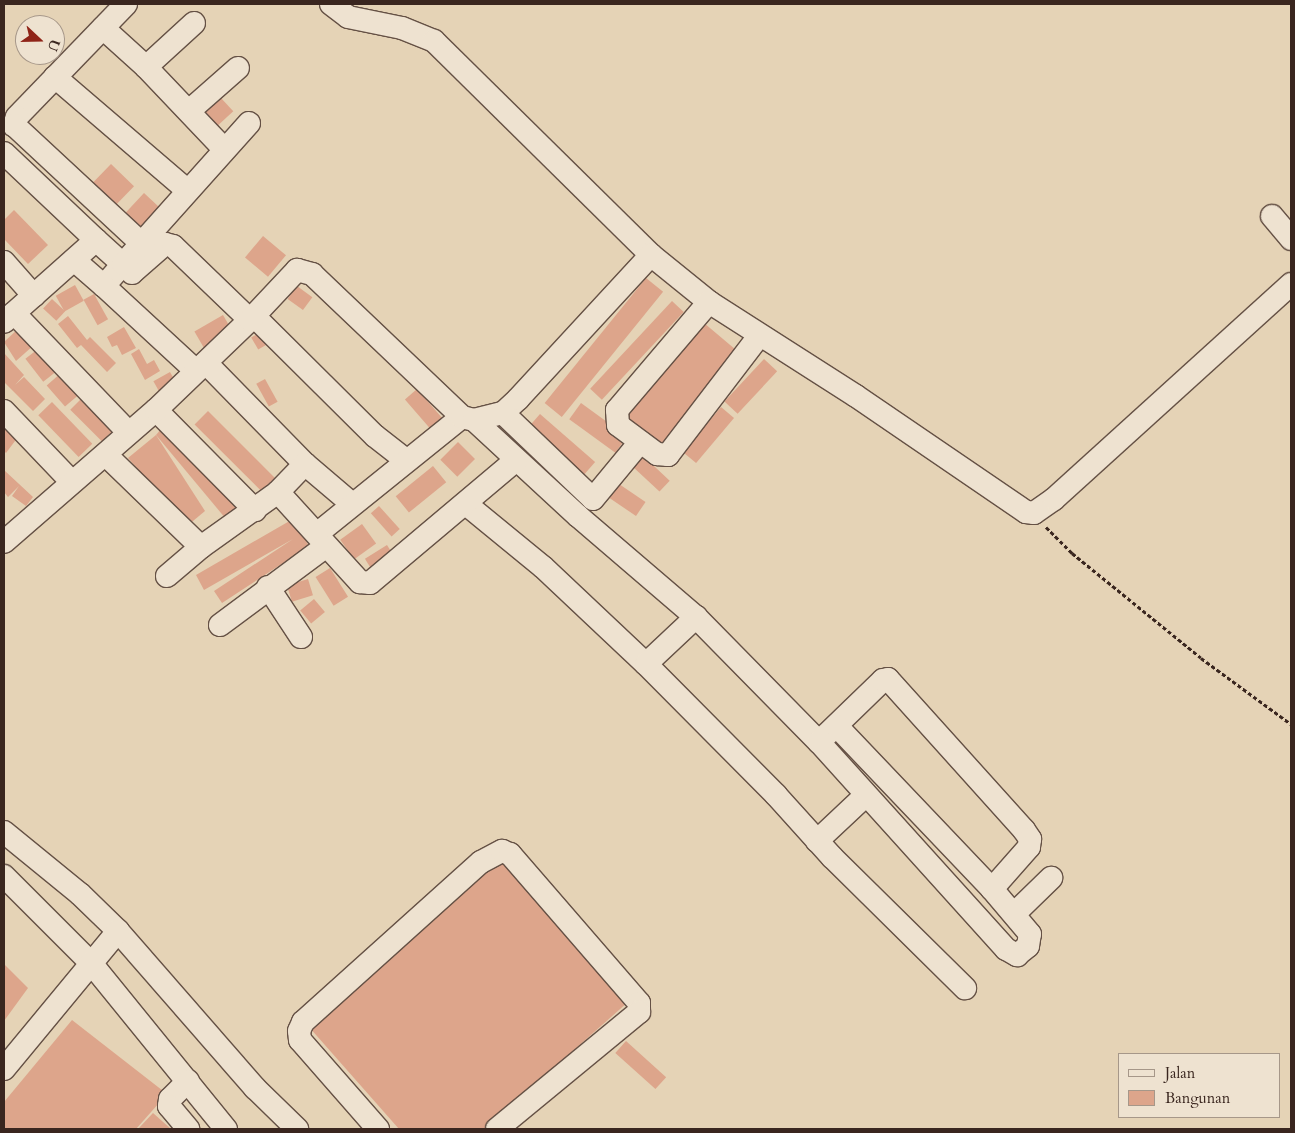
<!DOCTYPE html>
<style>
body{margin:0}
#map{position:relative;width:1295px;height:1133px;overflow:hidden;background:#e5d3b6;font-family:Cardo,serif}
div>[style]{position:absolute}
.building>*{inset:0;background:#dda58b;transform-origin:0 0}
.path>*{height:3px;margin-top:-1.5px;transform-origin:0;background:repeating-linear-gradient(90deg,#3a261f 0 4px,transparent 0 6.5px)}
.roads{filter:drop-shadow(1px 0 #655145) drop-shadow(-1px 0 #655145) drop-shadow(0 1px #655145) drop-shadow(0 -1px #655145)}
.minor>*{height:22px;margin:-11px;padding:0 11px;transform-origin:11px;border-radius:11px;background:#eee2d0}
span{translate:-50% -50%;white-space:nowrap;text-align:center;line-height:1.15;-webkit-text-stroke:4.5px #eee2d0;paint-order:stroke}
.frame{position:absolute;inset:0;border:5px solid #3a261f;pointer-events:none}
.legend{position:absolute;left:1118px;top:1053px;width:162px;height:65px;box-sizing:border-box;background:#eee2d0;border:1px solid #a69789;margin:0;padding:6px 9px;list-style:none;font-size:15px;color:#3a261f}
.legend li{display:flex;align-items:center;gap:10px;height:25px}
.legend b{width:25px;border:1px solid #a69789}
.north{position:absolute;left:15px;top:15px;width:50px;height:50px;box-sizing:border-box;background:#eee2d0;border:1px solid #a69789;border-radius:50%;rotate:111deg;font-size:14px;font-weight:700;line-height:20px;text-align:center;color:#3a261f}
.north::after{content:'';display:block;margin:auto;width:18px;height:22px;background:#8f2418;clip-path:polygon(50% 0,100% 100%,50% 72%,0 100%)}
</style>
<div id="map">
<div class="building">
<div style="left:221px;top:98px;width:18px;height:23px;rotate:47deg"></div>
<div style="left:111px;top:164px;width:32px;height:29px;rotate:44deg"></div>
<div style="left:144px;top:193px;width:23px;height:29px;rotate:43deg"></div>
<div style="clip-path:polygon(14px 210px,48px 245px,28px 264px,4px 239px,4px 220px)"></div>
<div style="left:263px;top:236px;width:30px;height:28px;rotate:40deg"></div>
<div style="left:646px;top:278px;width:22px;height:161px;rotate:39deg"></div>
<div style="left:75px;top:285px;width:18px;height:22px;rotate:61deg"></div>
<div style="left:297px;top:286px;width:19px;height:16px;rotate:36deg"></div>
<div style="left:94px;top:294px;width:29px;height:12px;rotate:61deg"></div>
<div style="left:52px;top:299px;width:18px;height:13px;rotate:43deg"></div>
<div style="left:672px;top:301px;width:16px;height:120px;rotate:43deg"></div>
<div style="left:223px;top:315px;width:20px;height:33px;rotate:60deg"></div>
<div style="clip-path:polygon(68px 316px,87px 340px,90px 337px,116px 363px,107px 372px,81px 345px,77px 348px,58px 324px)"></div>
<div style="left:704px;top:323px;width:45px;height:123px;rotate:40deg"></div>
<div style="clip-path:polygon(124px 327px,136px 348px,122px 355px,117px 345px,112px 347px,107px 337px)"></div>
<div style="clip-path:polygon(19px 328px,34px 345px,16px 361px,4px 342px)"></div>
<div style="left:259px;top:333px;width:14px;height:9px;rotate:60deg"></div>
<div style="left:38px;top:349px;width:29px;height:16px;rotate:52deg"></div>
<div style="clip-path:polygon(139px 349px,147px 364px,154px 360px,160px 371px,145px 380px,131px 354px)"></div>
<div style="clip-path:polygon(4px 353px,24px 375px,15px 385px,24px 377px,45px 399px,33px 411px,4px 382px)"></div>
<div style="left:764px;top:359px;width:18px;height:58px;rotate:43deg"></div>
<div style="left:170px;top:372px;width:13px;height:19px;rotate:61deg"></div>
<div style="left:61px;top:373px;width:28px;height:19px;rotate:49deg"></div>
<div style="left:265px;top:379px;width:26px;height:10px;rotate:61deg"></div>
<div style="left:417px;top:389px;width:38px;height:16px;rotate:49deg"></div>
<div style="left:83px;top:397px;width:45px;height:18px;rotate:45deg"></div>
<div style="left:52px;top:402px;width:58px;height:19px;rotate:46deg"></div>
<div style="left:581px;top:403px;width:57px;height:20px;rotate:36deg"></div>
<div style="left:721px;top:407px;width:17px;height:59px;rotate:40deg"></div>
<div style="left:208px;top:411px;width:101px;height:19px;rotate:45deg"></div>
<div style="left:540px;top:414px;width:73px;height:17px;rotate:41deg"></div>
<div style="clip-path:polygon(4px 425px,18px 437px,6px 453px,4px 451px)"></div>
<div style="clip-path:polygon(161px 429px,238px 507px,226px 519px,156px 435px)"></div>
<div style="clip-path:polygon(156px 435px,205px 511px,187px 526px,128px 458px)"></div>
<div style="left:458px;top:442px;width:24px;height:25px;rotate:45deg"></div>
<div style="left:639px;top:452px;width:42px;height:15px;rotate:43deg"></div>
<div style="left:433px;top:466px;width:21px;height:48px;rotate:51deg"></div>
<div style="clip-path:polygon(4px 470px,33px 497px,26px 506px,12px 496px,19px 486px,8px 497px,4px 492px)"></div>
<div style="left:619px;top:484px;width:32px;height:17px;rotate:34deg"></div>
<div style="left:379px;top:506px;width:31px;height:11px;rotate:48deg"></div>
<div style="clip-path:polygon(293px 519px,309px 546px,222px 603px,214px 591px,293px 539px,204px 590px,196px 575px)"></div>
<div style="left:362px;top:524px;width:24px;height:27px;rotate:54deg"></div>
<div style="left:387px;top:545px;width:19px;height:26px;rotate:58deg"></div>
<div style="left:330px;top:568px;width:34px;height:17px;rotate:58deg"></div>
<div style="left:308px;top:579px;width:17px;height:22px;rotate:73deg"></div>
<div style="left:314px;top:599px;width:17px;height:18px;rotate:50deg"></div>
<div style="clip-path:polygon(500px 857px,628px 1002px,485px 1129px,399px 1129px,309px 1027px)"></div>
<div style="clip-path:polygon(4px 964px,28px 988px,4px 1021px)"></div>
<div style="clip-path:polygon(72px 1020px,167px 1094px,136px 1129px,4px 1129px,4px 1102px)"></div>
<div style="left:626px;top:1041px;width:54px;height:16px;rotate:42deg"></div>
<div style="clip-path:polygon(153px 1113px,171px 1129px,138px 1129px)"></div>
</div>
<div class="path">
<div style="left:1046px;top:527px;width:37px;rotate:45deg"></div>
<div style="left:1072px;top:553px;width:166px;rotate:39.1deg"></div>
<div style="left:1201px;top:658px;width:112px;rotate:36.3deg"></div>
</div>
<div class="roads">
<div class="minor">
<div style="left:126px;top:4px;width:157px;rotate:134deg"></div>
<div style="left:17px;top:117px;width:9px;rotate:111deg"></div>
<div style="left:14px;top:125px;width:175px;rotate:42.9deg"></div>
<div style="left:331px;top:4px;width:21px;rotate:37deg"></div>
<div style="left:348px;top:17px;width:55px;rotate:11.5deg"></div>
<div style="left:402px;top:28px;width:35px;rotate:22deg"></div>
<div style="left:434px;top:41px;width:305px;rotate:44.6deg"></div>
<div style="left:651px;top:255px;width:75px;rotate:39deg"></div>
<div style="left:709px;top:302px;width:174px;rotate:32.6deg"></div>
<div style="left:856px;top:396px;width:206px;rotate:34.3deg"></div>
<div style="left:1026px;top:512px;width:8px;rotate:7deg"></div>
<div style="left:1034px;top:513px;width:24px;rotate:-35deg"></div>
<div style="left:1054px;top:499px;width:320px;rotate:-42.2deg"></div>
<div style="left:103px;top:28px;width:58px;rotate:42.2deg"></div>
<div style="left:146px;top:67px;width:113px;rotate:46.4deg"></div>
<div style="left:146px;top:67px;width:65px;rotate:-42.5deg"></div>
<div style="left:55px;top:77px;width:174px;rotate:40.6deg"></div>
<div style="left:189px;top:111px;width:65px;rotate:-41.3deg"></div>
<div style="left:4px;top:153px;width:127px;rotate:43.4deg"></div>
<div style="left:96px;top:240px;width:123px;rotate:138.3deg"></div>
<div style="left:1272px;top:216px;width:30px;rotate:50deg"></div>
<div style="left:96px;top:240px;width:36px;rotate:42deg"></div>
<div style="left:123px;top:264px;width:29px;rotate:131deg"></div>
<div style="left:104px;top:286px;width:124px;rotate:42.7deg"></div>
<div style="left:74px;top:260px;width:40px;rotate:41deg"></div>
<div style="left:4px;top:262px;width:45px;rotate:48.6deg"></div>
<div style="left:134px;top:271px;width:41px;rotate:-41.1deg"></div>
<div style="left:165px;top:244px;width:8px;rotate:14deg"></div>
<div style="left:173px;top:246px;width:107px;rotate:43.9deg"></div>
<div style="left:132px;top:273px;width:13px;rotate:-135deg"></div>
<div style="left:123px;top:264px;width:189px;rotate:-48.2deg"></div>
<div style="left:709px;top:302px;width:142px;rotate:130.4deg"></div>
<div style="left:617px;top:410px;width:15px;rotate:86deg"></div>
<div style="left:618px;top:425px;width:49px;rotate:36.6deg"></div>
<div style="left:657px;top:454px;width:11px;rotate:5deg"></div>
<div style="left:668px;top:455px;width:150px;rotate:-52.6deg"></div>
<div style="left:14px;top:313px;width:165px;rotate:46.2deg"></div>
<div style="left:254px;top:316px;width:170px;rotate:44.8deg"></div>
<div style="left:375px;top:436px;width:39px;rotate:38deg"></div>
<div style="left:206px;top:363px;width:141px;rotate:45.6deg"></div>
<div style="left:305px;top:464px;width:62px;rotate:40.4deg"></div>
<div style="left:156px;top:410px;width:141px;rotate:45.3deg"></div>
<div style="left:4px;top:411px;width:97px;rotate:46.3deg"></div>
<div style="left:503px;top:413px;width:124px;rotate:43.7deg"></div>
<div style="left:593px;top:499px;width:74px;rotate:-50.5deg"></div>
<div style="left:474px;top:420px;width:142px;rotate:42.7deg"></div>
<div style="left:578px;top:516px;width:155px;rotate:40.6deg"></div>
<div style="left:696px;top:617px;width:175px;rotate:45.5deg"></div>
<div style="left:819px;top:742px;width:279px;rotate:47.9deg"></div>
<div style="left:1006px;top:949px;width:13px;rotate:29deg"></div>
<div style="left:1017px;top:955px;width:14px;rotate:-39deg"></div>
<div style="left:1028px;top:946px;width:12px;rotate:-81deg"></div>
<div style="left:1030px;top:934px;width:59px;rotate:-130.2deg"></div>
<div style="left:106px;top:455px;width:132px;rotate:44.1deg"></div>
<div style="left:278px;top:492px;width:39px;rotate:-46deg"></div>
<div style="left:466px;top:504px;width:99px;rotate:39.3deg"></div>
<div style="left:543px;top:567px;width:141px;rotate:43.3deg"></div>
<div style="left:646px;top:664px;width:185px;rotate:45.2deg"></div>
<div style="left:776px;top:795px;width:84px;rotate:47.9deg"></div>
<div style="left:832px;top:857px;width:187px;rotate:44.6deg"></div>
<div style="left:318px;top:533px;width:185px;rotate:-38.9deg"></div>
<div style="left:4px;top:542px;width:201px;rotate:-41deg"></div>
<div style="left:156px;top:410px;width:130px;rotate:-43.8deg"></div>
<div style="left:250px;top:320px;width:69px;rotate:-46.8deg"></div>
<div style="left:297px;top:270px;width:16px;rotate:15deg"></div>
<div style="left:312px;top:274px;width:207px;rotate:43.6deg"></div>
<div style="left:462px;top:417px;width:12px;rotate:14deg"></div>
<div style="left:474px;top:420px;width:30px;rotate:-14deg"></div>
<div style="left:503px;top:413px;width:21px;rotate:-43deg"></div>
<div style="left:518px;top:399px;width:196px;rotate:-47.3deg"></div>
<div style="left:167px;top:576px;width:45px;rotate:-40.5deg"></div>
<div style="left:201px;top:547px;width:95px;rotate:-35.5deg"></div>
<div style="left:278px;top:492px;width:122px;rotate:47.7deg"></div>
<div style="left:360px;top:582px;width:10px;rotate:6deg"></div>
<div style="left:370px;top:583px;width:191px;rotate:-40.1deg"></div>
<div style="left:268px;top:587px;width:60px;rotate:56.6deg"></div>
<div style="left:220px;top:625px;width:131px;rotate:-36.6deg"></div>
<div style="left:646px;top:664px;width:69px;rotate:-43.2deg"></div>
<div style="left:819px;top:742px;width:89px;rotate:-44.1deg"></div>
<div style="left:883px;top:680px;width:5px;rotate:-11deg"></div>
<div style="left:888px;top:679px;width:203px;rotate:48deg"></div>
<div style="left:1024px;top:830px;width:11px;rotate:56deg"></div>
<div style="left:1030px;top:839px;width:8px;rotate:97deg"></div>
<div style="left:1029px;top:847px;width:56px;rotate:131.4deg"></div>
<div style="left:992px;top:889px;width:225px;rotate:-133.6deg"></div>
<div style="left:4px;top:832px;width:98px;rotate:39.2deg"></div>
<div style="left:80px;top:894px;width:53px;rotate:44.2deg"></div>
<div style="left:118px;top:931px;width:208px;rotate:48.9deg"></div>
<div style="left:255px;top:1088px;width:59px;rotate:44.3deg"></div>
<div style="left:817px;top:841px;width:67px;rotate:-43.2deg"></div>
<div style="left:4px;top:876px;width:123px;rotate:45deg"></div>
<div style="left:91px;top:963px;width:214px;rotate:50.9deg"></div>
<div style="left:1014px;top:914px;width:52px;rotate:-44.2deg"></div>
<div style="left:4px;top:1069px;width:179px;rotate:-50.4deg"></div>
<div style="left:188px;top:1081px;width:25px;rotate:135deg"></div>
<div style="left:170px;top:1099px;width:7px;rotate:98deg"></div>
<div style="left:169px;top:1106px;width:30px;rotate:50deg"></div>
<div style="left:378px;top:1129px;width:118px;rotate:-131.2deg"></div>
<div style="left:300px;top:1040px;width:9px;rotate:-96deg"></div>
<div style="left:299px;top:1031px;width:10px;rotate:-66deg"></div>
<div style="left:303px;top:1022px;width:239px;rotate:-42deg"></div>
<div style="left:481px;top:862px;width:24px;rotate:-28deg"></div>
<div style="left:502px;top:851px;width:9px;rotate:21deg"></div>
<div style="left:510px;top:854px;width:197px;rotate:49.1deg"></div>
<div style="left:639px;top:1003px;width:9px;rotate:90deg"></div>
<div style="left:639px;top:1012px;width:184px;rotate:140.5deg"></div>
</div>
</div>
<div class="frame"></div>
<ul class="legend">
<li><b style="height:6px;background:#eee2d0"></b>Jalan</li>
<li><b style="height:14px;background:#dda58b"></b>Bangunan</li>
</ul>
<div class="north">U</div>
</div>
